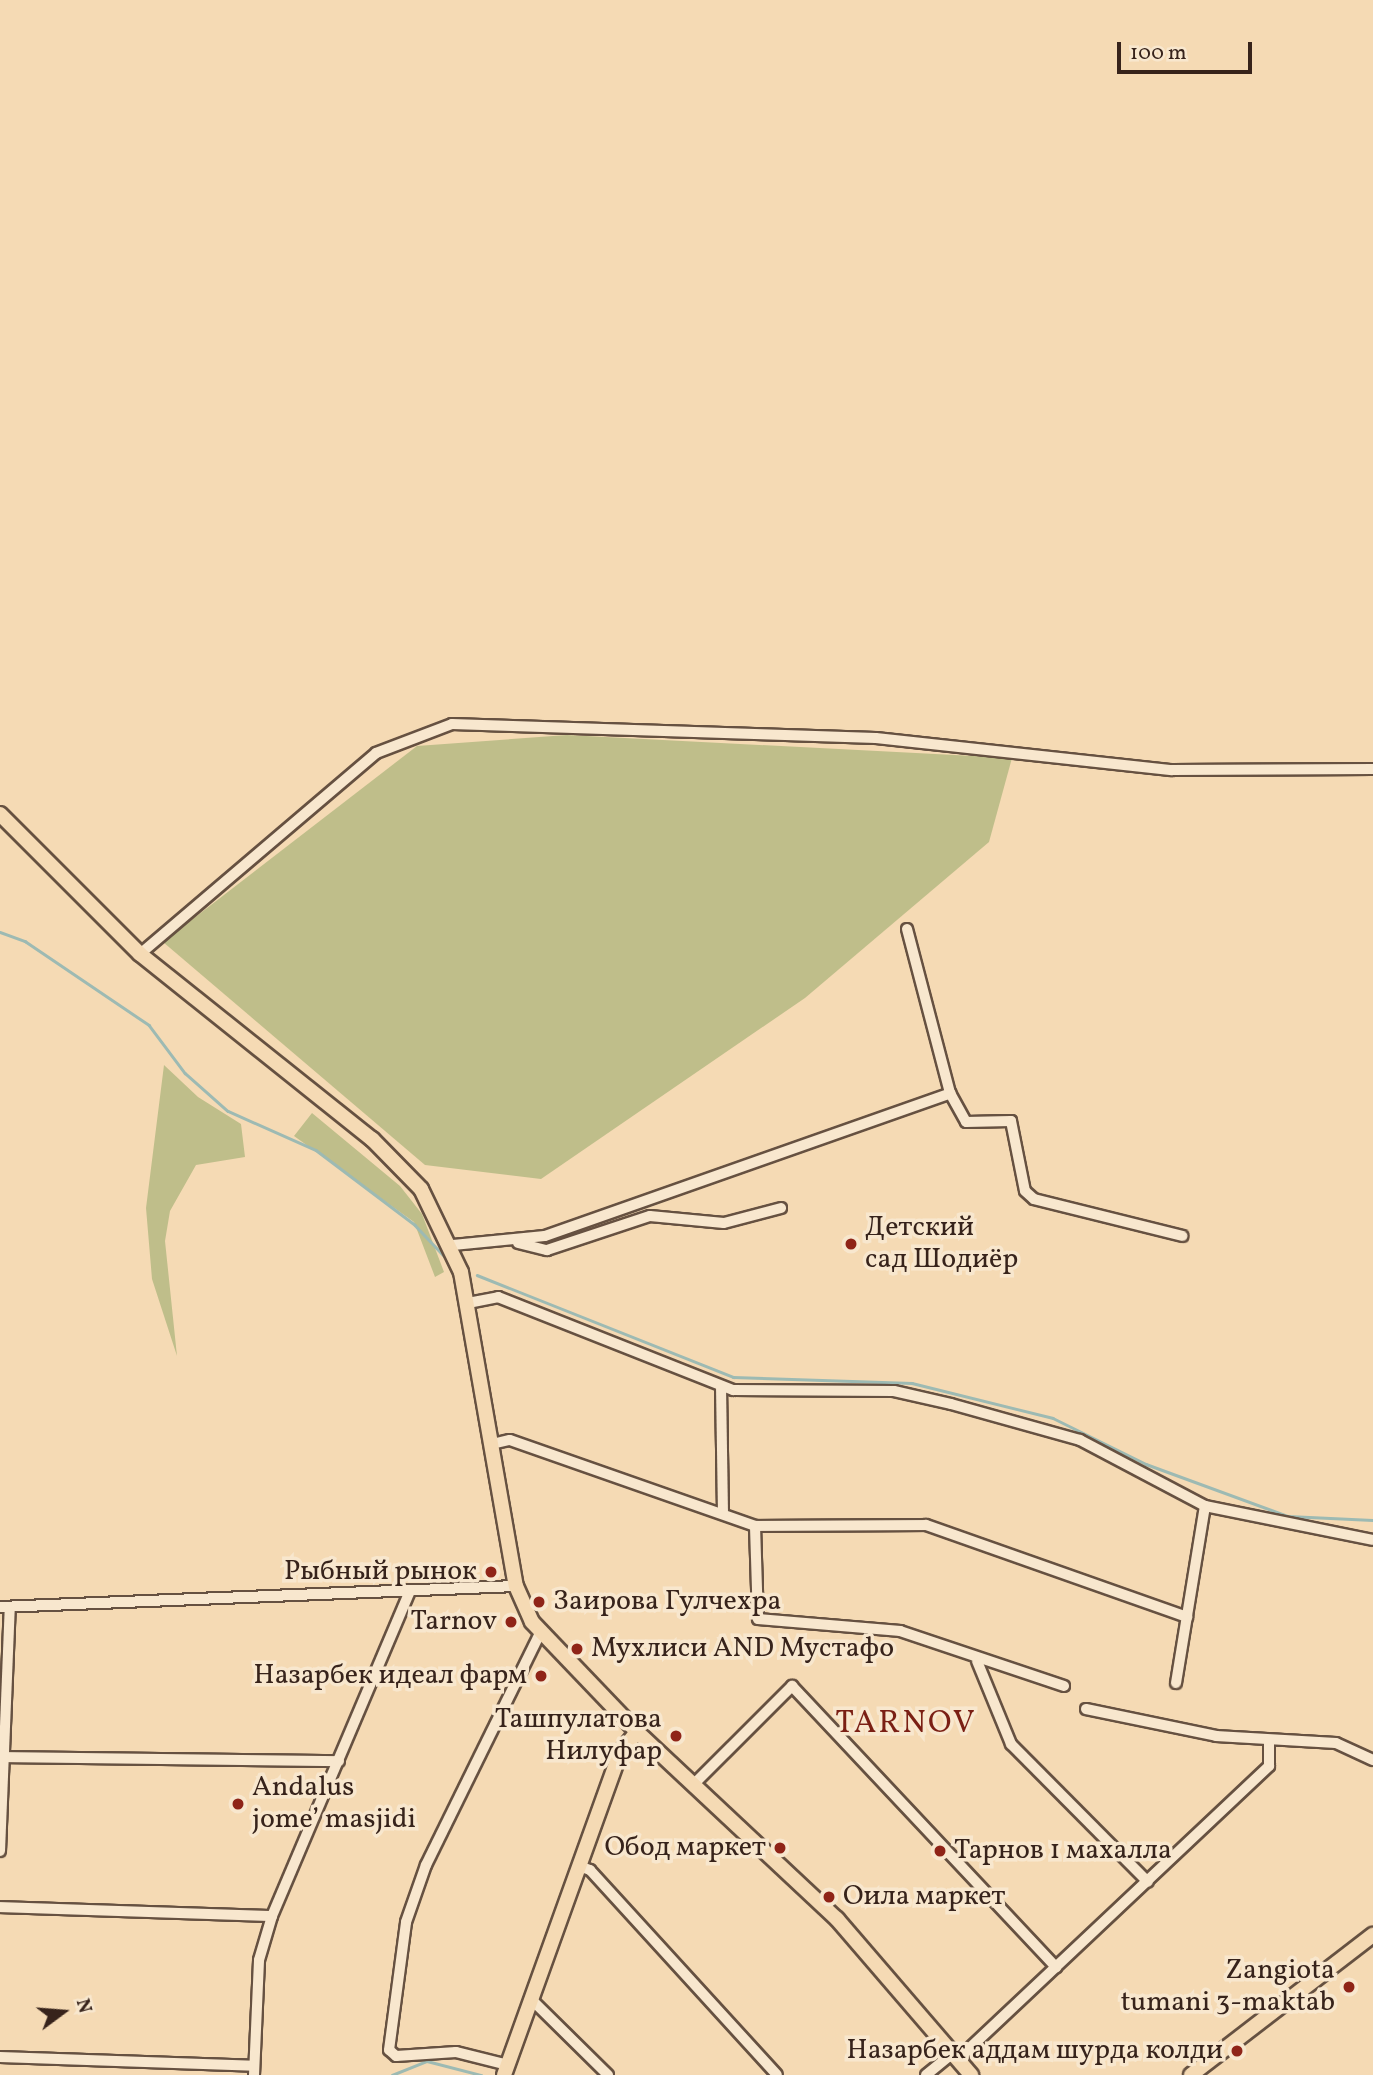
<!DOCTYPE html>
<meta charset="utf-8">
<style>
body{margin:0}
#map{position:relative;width:1373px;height:2075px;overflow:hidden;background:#f5dab4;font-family:Vollkorn,serif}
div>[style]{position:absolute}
.green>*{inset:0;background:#bfbe8a}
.stream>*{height:2.5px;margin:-1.25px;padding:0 1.25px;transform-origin:1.25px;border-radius:1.25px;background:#9dbab3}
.roads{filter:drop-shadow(2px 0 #665141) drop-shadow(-2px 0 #665141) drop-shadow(0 2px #665141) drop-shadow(0 -2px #665141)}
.minor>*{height:10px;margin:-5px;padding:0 5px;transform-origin:5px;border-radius:5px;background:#f8e7ce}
.major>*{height:14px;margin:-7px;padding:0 7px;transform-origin:7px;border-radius:7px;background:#f5dab4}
.dots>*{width:19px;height:19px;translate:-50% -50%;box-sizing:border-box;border:4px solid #f8e7ce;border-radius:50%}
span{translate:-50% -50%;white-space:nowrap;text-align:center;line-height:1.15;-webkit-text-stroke:7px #f8e7ce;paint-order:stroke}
.poi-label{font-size:28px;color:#37231b}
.left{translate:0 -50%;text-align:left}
.right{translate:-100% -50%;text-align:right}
.quarter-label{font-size:32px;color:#7a1f14;letter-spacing:2px}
.north{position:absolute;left:28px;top:1977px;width:70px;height:70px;-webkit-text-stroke:5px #f8e7ce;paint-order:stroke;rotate:74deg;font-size:19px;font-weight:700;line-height:28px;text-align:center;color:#37231b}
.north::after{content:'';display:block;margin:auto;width:24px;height:32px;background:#37231b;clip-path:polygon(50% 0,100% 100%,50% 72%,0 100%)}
.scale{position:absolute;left:1117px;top:42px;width:135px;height:32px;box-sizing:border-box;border:4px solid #37231b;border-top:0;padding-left:9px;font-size:21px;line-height:24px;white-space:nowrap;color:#37231b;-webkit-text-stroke:5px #f8e7ce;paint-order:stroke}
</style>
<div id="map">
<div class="green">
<div style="clip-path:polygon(567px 735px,1012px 758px,989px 842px,805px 998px,541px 1179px,425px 1165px,163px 942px,417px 746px)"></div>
<div style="clip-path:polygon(164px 1065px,198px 1097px,241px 1124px,245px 1157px,196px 1165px,170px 1211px,165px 1241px,177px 1356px,152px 1279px,146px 1208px)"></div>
<div style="clip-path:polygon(312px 1113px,400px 1186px,422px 1214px,444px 1272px,435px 1277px,414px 1222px,294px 1136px)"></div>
</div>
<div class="stream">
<div style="left:0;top:932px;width:27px;rotate:20deg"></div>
<div style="left:25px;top:941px;width:150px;rotate:34.1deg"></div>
<div style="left:149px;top:1025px;width:60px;rotate:53.1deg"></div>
<div style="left:185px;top:1073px;width:57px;rotate:41.5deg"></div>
<div style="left:228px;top:1111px;width:96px;rotate:23.9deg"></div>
<div style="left:316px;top:1150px;width:124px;rotate:37.1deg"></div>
<div style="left:415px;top:1225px;width:45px;rotate:46.8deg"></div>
<div style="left:477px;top:1275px;width:276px;rotate:21.7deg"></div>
<div style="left:733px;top:1377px;width:179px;rotate:1.9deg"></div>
<div style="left:912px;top:1383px;width:145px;rotate:13.9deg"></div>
<div style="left:1053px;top:1418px;width:104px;rotate:26.3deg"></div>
<div style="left:1146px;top:1464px;width:151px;rotate:20.1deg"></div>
<div style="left:1288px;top:1516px;width:85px;rotate:2.7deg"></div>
<div style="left:392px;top:2075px;width:38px;rotate:-22deg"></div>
<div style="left:427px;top:2061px;width:56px;rotate:14.5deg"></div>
</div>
<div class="roads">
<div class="minor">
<div style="left:907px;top:929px;width:170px;rotate:75.3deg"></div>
<div style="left:950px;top:1093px;width:33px;rotate:61deg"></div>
<div style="left:966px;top:1122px;width:45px;rotate:-1.3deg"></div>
<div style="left:1011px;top:1121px;width:71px;rotate:78.7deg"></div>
<div style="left:1025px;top:1191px;width:12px;rotate:42deg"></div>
<div style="left:1034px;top:1199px;width:153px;rotate:14deg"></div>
<div style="left:140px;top:954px;width:310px;rotate:-40.4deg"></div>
<div style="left:376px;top:753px;width:81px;rotate:-20.9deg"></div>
<div style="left:452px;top:724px;width:424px;rotate:1.9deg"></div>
<div style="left:876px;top:738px;width:298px;rotate:6.2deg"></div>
<div style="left:1172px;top:770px;width:201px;rotate:-0.3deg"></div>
<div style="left:518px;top:1243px;width:30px;rotate:14deg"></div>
<div style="left:547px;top:1250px;width:108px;rotate:-18.3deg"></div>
<div style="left:650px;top:1216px;width:74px;rotate:5.4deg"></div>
<div style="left:724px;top:1223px;width:59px;rotate:-14.7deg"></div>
<div style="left:453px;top:1245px;width:92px;rotate:-5.6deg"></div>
<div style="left:545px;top:1236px;width:430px;rotate:-19.4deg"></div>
<div style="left:468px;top:1303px;width:31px;rotate:-11deg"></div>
<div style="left:498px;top:1297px;width:253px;rotate:21.6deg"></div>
<div style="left:733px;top:1390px;width:161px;rotate:0.4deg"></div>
<div style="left:894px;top:1391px;width:58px;rotate:12.8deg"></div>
<div style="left:951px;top:1404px;width:134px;rotate:15.6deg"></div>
<div style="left:1080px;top:1440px;width:141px;rotate:27.8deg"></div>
<div style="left:1205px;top:1506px;width:171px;rotate:11.4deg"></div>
<div style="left:721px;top:1386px;width:128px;rotate:89.1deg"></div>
<div style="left:492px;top:1444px;width:18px;rotate:-13deg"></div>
<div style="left:510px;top:1440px;width:260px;rotate:19.3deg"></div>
<div style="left:755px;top:1526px;width:171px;rotate:-0.3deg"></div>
<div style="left:926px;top:1525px;width:277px;rotate:19.4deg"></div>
<div style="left:755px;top:1526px;width:93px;rotate:88.2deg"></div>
<div style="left:758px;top:1619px;width:143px;rotate:4.8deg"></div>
<div style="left:900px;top:1631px;width:173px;rotate:18.5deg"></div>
<div style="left:0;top:1607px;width:516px;rotate:-2.33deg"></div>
<div style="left:977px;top:1661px;width:90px;rotate:67.7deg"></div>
<div style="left:1011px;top:1744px;width:194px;rotate:45.2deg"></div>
<div style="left:1176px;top:1683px;width:179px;rotate:-80.7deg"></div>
<div style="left:1086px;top:1709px;width:133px;rotate:11.7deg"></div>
<div style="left:1216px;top:1736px;width:120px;rotate:3.3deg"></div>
<div style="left:1336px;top:1743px;width:41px;rotate:24.7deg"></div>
<div style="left:0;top:1757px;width:339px;rotate:0.7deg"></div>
<div style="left:694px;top:1784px;width:139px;rotate:-45deg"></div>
<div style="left:792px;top:1686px;width:386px;rotate:46.8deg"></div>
<div style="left:0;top:1851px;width:244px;rotate:-87.7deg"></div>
<div style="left:579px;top:1866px;width:12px;rotate:20deg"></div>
<div style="left:590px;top:1870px;width:277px;rotate:47.6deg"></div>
<div style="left:0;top:1907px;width:272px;rotate:1.9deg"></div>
<div style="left:534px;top:2002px;width:104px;rotate:44.6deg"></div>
<div style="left:0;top:2057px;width:254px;rotate:2deg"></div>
<div style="left:957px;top:2060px;width:429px;rotate:-43.3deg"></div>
<div style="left:1269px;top:1766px;width:25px;rotate:-90deg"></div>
<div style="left:508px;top:2065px;width:54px;rotate:-166deg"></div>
<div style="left:456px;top:2052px;width:60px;rotate:176.2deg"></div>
<div style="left:396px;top:2056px;width:9px;rotate:-139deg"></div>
<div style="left:389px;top:2050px;width:129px;rotate:-82.4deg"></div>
<div style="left:406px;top:1922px;width:60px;rotate:-70.7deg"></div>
<div style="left:426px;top:1865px;width:258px;rotate:-63.8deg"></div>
<div style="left:254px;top:2075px;width:115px;rotate:-87.5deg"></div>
<div style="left:259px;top:1960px;width:46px;rotate:-73.5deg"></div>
<div style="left:272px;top:1916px;width:353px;rotate:-67deg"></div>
<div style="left:926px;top:2075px;width:33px;rotate:-39deg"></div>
</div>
<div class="major">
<div style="left:0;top:814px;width:198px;rotate:45deg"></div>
<div style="left:140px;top:954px;width:297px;rotate:38.6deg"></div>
<div style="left:372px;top:1139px;width:70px;rotate:45.6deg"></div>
<div style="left:421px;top:1189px;width:92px;rotate:64.3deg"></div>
<div style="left:461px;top:1272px;width:319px;rotate:80.1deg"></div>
<div style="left:516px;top:1586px;width:39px;rotate:66deg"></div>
<div style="left:532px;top:1622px;width:152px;rotate:46.3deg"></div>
<div style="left:637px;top:1732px;width:274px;rotate:43.1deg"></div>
<div style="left:837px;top:1919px;width:206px;rotate:49.3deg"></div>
<div style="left:504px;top:2075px;width:342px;rotate:-70.2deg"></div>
<div style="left:620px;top:1753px;width:27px;rotate:-51deg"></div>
<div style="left:1191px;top:2075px;width:230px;rotate:-37.6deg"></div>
</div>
</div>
<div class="dots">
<div style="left:851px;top:1244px;background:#8f2418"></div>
<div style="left:491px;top:1572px;background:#8f2418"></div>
<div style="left:539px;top:1602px;background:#8f2418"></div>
<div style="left:511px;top:1622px;background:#8f2418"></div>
<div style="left:577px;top:1649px;background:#8f2418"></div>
<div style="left:541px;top:1676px;background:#8f2418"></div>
<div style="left:676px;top:1736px;background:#8f2418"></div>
<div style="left:238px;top:1804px;background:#8f2418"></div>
<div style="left:780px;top:1848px;background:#8f2418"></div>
<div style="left:940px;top:1851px;background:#8f2418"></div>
<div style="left:829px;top:1897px;background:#8f2418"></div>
<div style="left:1349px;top:1987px;background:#8f2418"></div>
<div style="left:1237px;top:2051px;background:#8f2418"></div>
</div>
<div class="poi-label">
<span class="left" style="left:865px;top:1244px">Детский<br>сад Шодиёр</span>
<span class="right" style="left:477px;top:1572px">Рыбный рынок</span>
<span class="left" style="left:553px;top:1602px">Заирова Гулчехра</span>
<span class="right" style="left:497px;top:1622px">Tarnov</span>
<span class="left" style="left:591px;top:1649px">Мухлиси AND Мустафо</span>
<span class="right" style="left:527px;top:1676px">Назарбек идеал фарм</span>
<span class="right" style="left:662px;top:1736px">Ташпулатова<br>Нилуфар</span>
<span class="left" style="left:252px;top:1804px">Andalus<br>jome’ masjidi</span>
<span class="right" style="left:766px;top:1848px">Обод маркет</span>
<span class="left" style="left:954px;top:1851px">Тарнов 1 махалла</span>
<span class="left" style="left:843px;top:1897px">Оила маркет</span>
<span class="right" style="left:1335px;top:1987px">Zangiota<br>tumani 3-maktab</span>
<span class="right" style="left:1223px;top:2051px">Назарбек аддам шурда колди</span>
</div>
<div class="quarter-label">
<span style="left:906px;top:1724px">TARNOV</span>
</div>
<div class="north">N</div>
<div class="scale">100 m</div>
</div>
